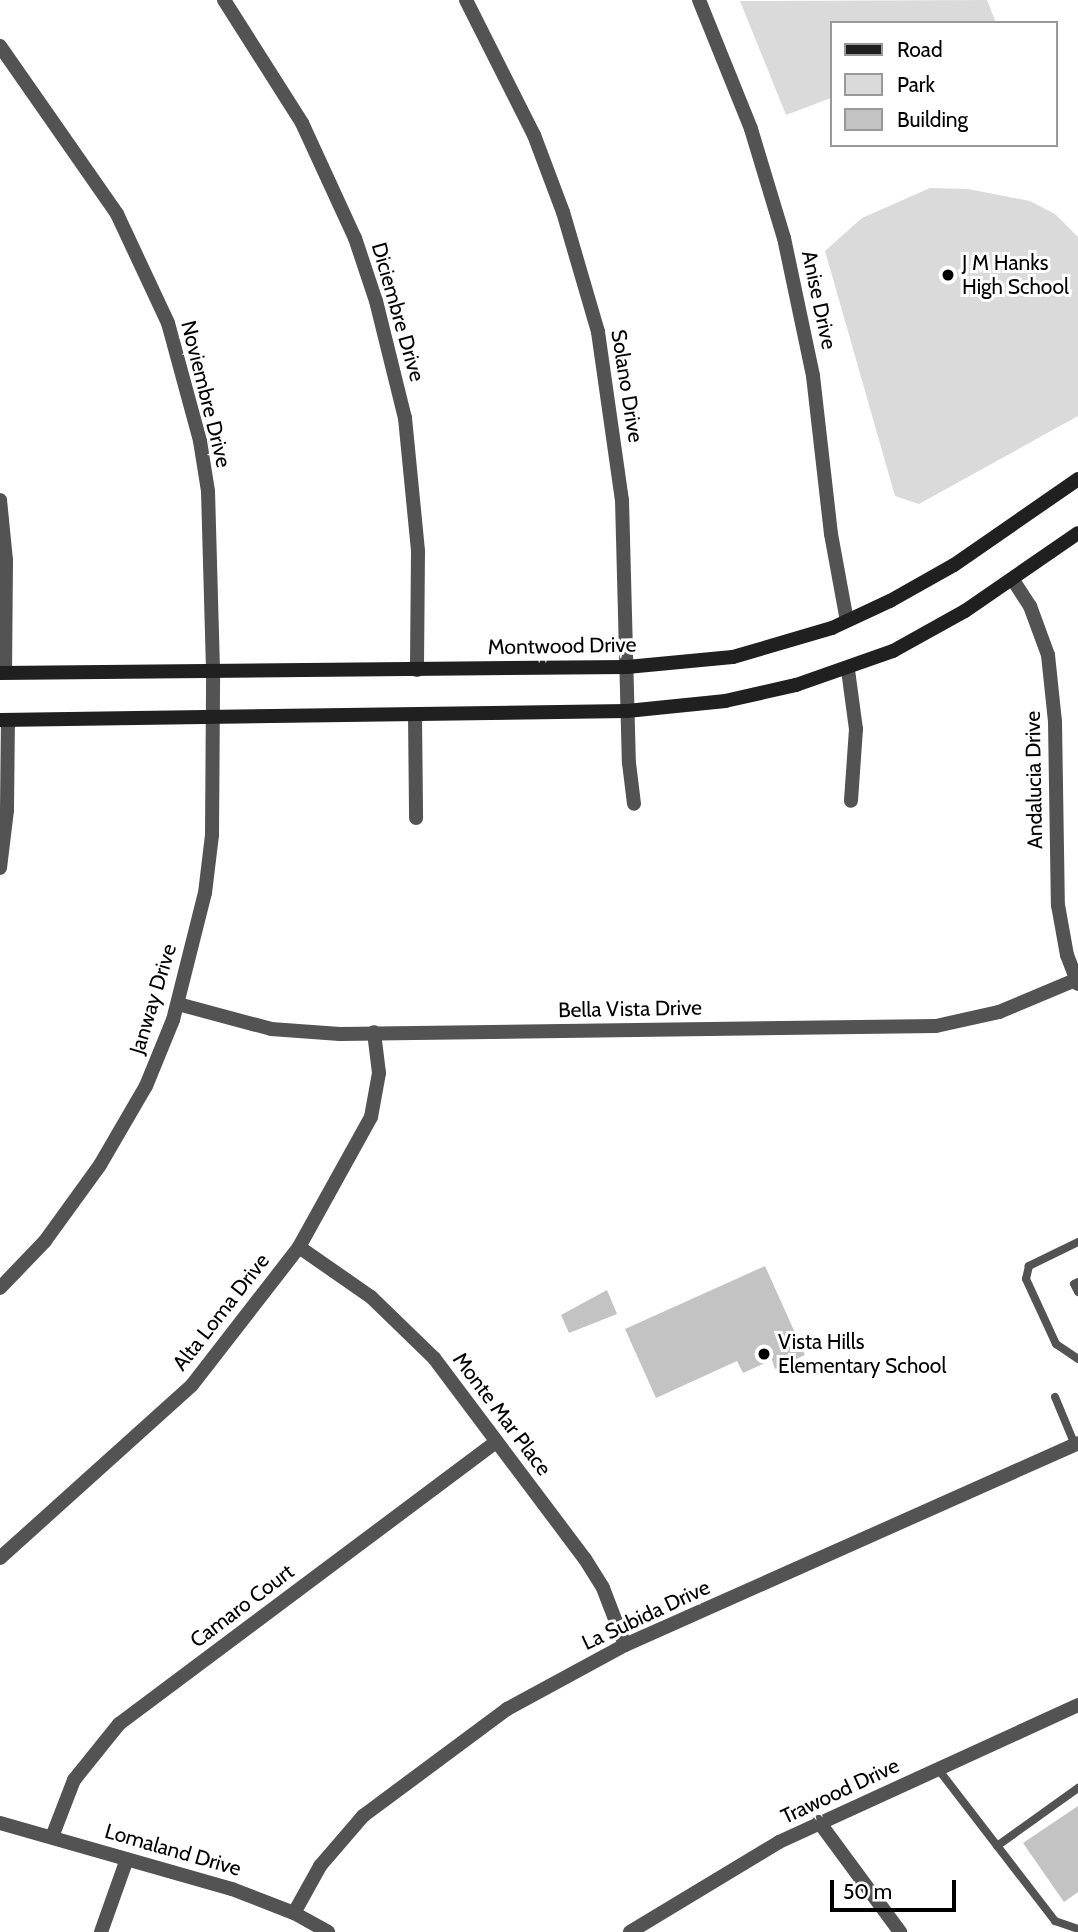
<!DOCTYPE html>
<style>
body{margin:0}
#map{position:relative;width:1078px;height:1932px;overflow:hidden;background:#fff;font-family:Cabin,sans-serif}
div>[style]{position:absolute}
.green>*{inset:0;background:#dadada}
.building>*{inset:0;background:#c3c3c3}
.service>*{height:8px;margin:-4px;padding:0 4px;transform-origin:4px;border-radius:4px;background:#535353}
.minor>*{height:14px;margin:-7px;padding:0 7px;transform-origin:7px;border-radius:7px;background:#535353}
.tertiary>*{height:14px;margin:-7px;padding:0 7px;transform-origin:7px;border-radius:7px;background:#535353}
.secondary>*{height:14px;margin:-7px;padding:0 7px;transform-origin:7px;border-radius:7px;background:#202020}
.dots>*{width:19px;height:19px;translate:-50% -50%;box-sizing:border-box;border:4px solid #fff;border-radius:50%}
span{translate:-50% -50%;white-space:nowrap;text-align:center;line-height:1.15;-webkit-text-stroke:6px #fff;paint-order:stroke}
.poi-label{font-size:21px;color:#000}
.left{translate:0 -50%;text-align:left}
.street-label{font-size:21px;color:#000}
.legend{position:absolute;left:830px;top:21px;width:228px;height:126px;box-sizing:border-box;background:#fff;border:2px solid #999;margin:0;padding:9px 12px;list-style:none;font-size:21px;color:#000}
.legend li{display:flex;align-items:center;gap:14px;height:35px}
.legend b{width:35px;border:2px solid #999}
.scale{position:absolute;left:830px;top:1880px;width:126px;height:32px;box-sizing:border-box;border:4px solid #000;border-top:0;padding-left:9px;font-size:21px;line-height:24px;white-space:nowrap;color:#000;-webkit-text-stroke:5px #fff;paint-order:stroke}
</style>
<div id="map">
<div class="green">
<div style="clip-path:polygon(987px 0,996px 23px,831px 23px,831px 98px,786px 115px,740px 1px)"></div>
<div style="clip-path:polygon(930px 188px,968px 189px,1030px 201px,1055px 214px,1078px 237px,1078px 416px,919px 504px,895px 496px,825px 251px,862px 218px)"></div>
</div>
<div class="building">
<div style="clip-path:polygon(765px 1266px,805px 1355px,775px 1369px,772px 1360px,743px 1373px,737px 1361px,656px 1398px,625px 1329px)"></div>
<div style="clip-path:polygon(607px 1290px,617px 1314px,569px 1333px,561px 1315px)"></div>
<div style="clip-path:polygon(1078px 1806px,1078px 1892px,1064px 1902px,1023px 1843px)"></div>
</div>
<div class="service">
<div style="left:1078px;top:1242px;width:55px;rotate:153.9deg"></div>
<div style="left:1029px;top:1266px;width:13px;rotate:103deg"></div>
<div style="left:1026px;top:1279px;width:72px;rotate:65.2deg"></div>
<div style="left:1056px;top:1344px;width:27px;rotate:34deg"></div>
<div style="left:1078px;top:1282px;width:4px;rotate:153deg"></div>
<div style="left:1074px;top:1284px;width:9px;rotate:63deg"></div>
<div style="left:1055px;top:1397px;width:52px;rotate:67.4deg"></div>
<div style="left:938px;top:1769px;width:192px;rotate:52.4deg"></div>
<div style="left:1055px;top:1921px;width:24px;rotate:19deg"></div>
<div style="left:997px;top:1846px;width:100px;rotate:-35.6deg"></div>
</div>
<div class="minor">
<div style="left:224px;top:0;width:146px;rotate:57.6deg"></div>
<div style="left:302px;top:123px;width:127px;rotate:65.3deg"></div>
<div style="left:355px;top:238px;width:66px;rotate:71.6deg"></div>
<div style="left:376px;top:301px;width:121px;rotate:76.1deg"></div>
<div style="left:405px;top:418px;width:134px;rotate:84.4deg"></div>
<div style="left:418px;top:551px;width:119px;rotate:90.5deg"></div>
<div style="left:466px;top:0;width:151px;rotate:63.3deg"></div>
<div style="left:534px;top:135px;width:82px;rotate:69.4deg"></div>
<div style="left:563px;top:212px;width:125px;rotate:73.7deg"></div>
<div style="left:598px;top:332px;width:170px;rotate:81.9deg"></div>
<div style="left:622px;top:500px;width:263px;rotate:88.5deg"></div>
<div style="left:629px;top:763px;width:41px;rotate:83deg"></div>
<div style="left:699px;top:0;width:139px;rotate:68deg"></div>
<div style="left:751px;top:129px;width:114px;rotate:73.2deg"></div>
<div style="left:784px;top:238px;width:141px;rotate:78.1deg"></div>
<div style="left:813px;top:376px;width:159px;rotate:83.5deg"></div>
<div style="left:831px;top:534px;width:88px;rotate:79.6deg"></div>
<div style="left:0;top:46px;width:205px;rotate:55.1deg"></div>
<div style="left:117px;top:214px;width:120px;rotate:64.9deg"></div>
<div style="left:168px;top:323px;width:122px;rotate:74.8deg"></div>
<div style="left:200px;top:441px;width:51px;rotate:80.9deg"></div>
<div style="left:208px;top:491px;width:183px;rotate:88.4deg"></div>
<div style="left:0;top:500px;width:60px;rotate:84.3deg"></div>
<div style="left:6px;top:560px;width:113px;rotate:90.5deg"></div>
<div style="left:1013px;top:580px;width:31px;rotate:57deg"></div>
<div style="left:1030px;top:606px;width:52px;rotate:69.8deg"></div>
<div style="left:1048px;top:655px;width:67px;rotate:84deg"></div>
<div style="left:1055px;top:722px;width:183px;rotate:89.1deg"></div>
<div style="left:1058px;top:905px;width:51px;rotate:79.8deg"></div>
<div style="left:1067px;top:955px;width:31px;rotate:69deg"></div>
<div style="left:848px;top:670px;width:60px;rotate:82.3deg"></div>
<div style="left:856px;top:729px;width:72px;rotate:94deg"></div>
<div style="left:415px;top:715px;width:103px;rotate:89.4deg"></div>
<div style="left:0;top:868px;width:58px;rotate:-83.1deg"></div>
<div style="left:7px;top:810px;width:90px;rotate:-89.4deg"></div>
<div style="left:178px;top:1004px;width:96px;rotate:15deg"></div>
<div style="left:271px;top:1029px;width:69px;rotate:4.1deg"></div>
<div style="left:340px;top:1034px;width:596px;rotate:-0.77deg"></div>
<div style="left:936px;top:1026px;width:65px;rotate:-12.5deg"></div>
<div style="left:999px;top:1012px;width:86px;rotate:-22.7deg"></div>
<div style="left:299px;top:1247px;width:88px;rotate:34.8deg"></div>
<div style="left:371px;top:1297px;width:88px;rotate:44.1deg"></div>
<div style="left:434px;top:1358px;width:251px;rotate:53.1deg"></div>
<div style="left:585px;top:1559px;width:34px;rotate:58deg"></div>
<div style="left:603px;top:1588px;width:61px;rotate:68.9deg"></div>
<div style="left:0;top:1558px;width:258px;rotate:-42deg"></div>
<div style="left:192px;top:1385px;width:175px;rotate:-52.2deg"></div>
<div style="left:299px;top:1247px;width:149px;rotate:-61deg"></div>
<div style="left:371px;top:1117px;width:45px;rotate:-79.7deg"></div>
<div style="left:379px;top:1073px;width:41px;rotate:-97deg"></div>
<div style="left:819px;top:1822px;width:137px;rotate:53.6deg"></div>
<div style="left:52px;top:1837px;width:61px;rotate:-68.9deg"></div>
<div style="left:74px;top:1780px;width:72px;rotate:-51.2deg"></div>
<div style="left:119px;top:1724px;width:471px;rotate:-36.8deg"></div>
<div style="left:294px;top:1913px;width:54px;rotate:-61deg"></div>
<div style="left:320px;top:1866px;width:66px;rotate:-49.3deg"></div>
<div style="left:363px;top:1816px;width:179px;rotate:-36.6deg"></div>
<div style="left:507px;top:1709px;width:134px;rotate:-28.5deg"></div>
<div style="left:625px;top:1645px;width:496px;rotate:-24deg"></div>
<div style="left:101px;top:1932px;width:77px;rotate:-70.4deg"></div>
</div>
<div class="tertiary">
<div style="left:0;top:1288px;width:65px;rotate:-46.2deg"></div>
<div style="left:45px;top:1241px;width:94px;rotate:-54.1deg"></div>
<div style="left:100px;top:1165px;width:91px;rotate:-59.8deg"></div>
<div style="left:146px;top:1086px;width:71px;rotate:-67.8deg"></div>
<div style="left:173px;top:1020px;width:131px;rotate:-75.9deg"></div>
<div style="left:205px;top:893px;width:58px;rotate:-83.1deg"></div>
<div style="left:212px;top:835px;width:161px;rotate:-89.6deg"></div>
<div style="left:0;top:1823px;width:241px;rotate:15.9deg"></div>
<div style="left:232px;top:1889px;width:66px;rotate:21.2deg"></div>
<div style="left:294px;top:1913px;width:39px;rotate:29deg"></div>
<div style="left:630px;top:1932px;width:174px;rotate:-31.1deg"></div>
<div style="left:779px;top:1842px;width:329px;rotate:-24.6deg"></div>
</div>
<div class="secondary">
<div style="left:0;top:673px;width:627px;rotate:-0.55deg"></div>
<div style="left:627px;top:667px;width:106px;rotate:-5.4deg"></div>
<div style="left:733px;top:657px;width:103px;rotate:-16.3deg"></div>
<div style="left:832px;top:628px;width:64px;rotate:-25deg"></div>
<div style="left:890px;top:601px;width:73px;rotate:-29.4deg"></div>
<div style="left:954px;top:565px;width:151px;rotate:-34.7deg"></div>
<div style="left:0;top:720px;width:627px;rotate:-0.82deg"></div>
<div style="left:627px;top:711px;width:99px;rotate:-5.8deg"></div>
<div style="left:725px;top:701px;width:73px;rotate:-12.7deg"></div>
<div style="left:796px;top:685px;width:103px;rotate:-19.3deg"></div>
<div style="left:893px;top:651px;width:82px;rotate:-29.1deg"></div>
<div style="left:965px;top:611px;width:137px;rotate:-34.6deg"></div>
</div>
<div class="dots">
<div style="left:948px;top:275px;background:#000"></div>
<div style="left:764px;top:1354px;background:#000"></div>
</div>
<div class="poi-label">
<span class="left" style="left:962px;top:275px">J M Hanks<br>High School</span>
<span class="left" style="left:778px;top:1354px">Vista Hills<br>Elementary School</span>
</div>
<div class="street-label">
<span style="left:819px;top:300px;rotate:78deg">Anise Drive</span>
<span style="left:398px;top:312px;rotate:74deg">Diciembre Drive</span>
<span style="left:627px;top:386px;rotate:81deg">Solano Drive</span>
<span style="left:206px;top:394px;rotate:76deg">Noviembre Drive</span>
<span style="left:562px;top:646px;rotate:-1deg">Montwood Drive</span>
<span style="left:1034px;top:780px;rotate:-91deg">Andalucia Drive</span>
<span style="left:153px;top:999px;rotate:-73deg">Janway Drive</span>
<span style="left:630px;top:1009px;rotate:-1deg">Bella Vista Drive</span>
<span style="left:221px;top:1312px;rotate:-52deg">Alta Loma Drive</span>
<span style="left:502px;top:1414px;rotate:53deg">Monte Mar Place</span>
<span style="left:242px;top:1606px;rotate:-37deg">Camaro Court</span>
<span style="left:646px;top:1615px;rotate:-25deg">La Subida Drive</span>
<span style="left:840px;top:1791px;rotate:-25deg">Trawood Drive</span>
<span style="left:173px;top:1850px;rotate:16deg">Lomaland Drive</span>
</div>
<ul class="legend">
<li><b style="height:9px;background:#202020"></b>Road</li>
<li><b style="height:19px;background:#dadada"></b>Park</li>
<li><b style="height:19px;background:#c3c3c3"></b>Building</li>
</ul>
<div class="scale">50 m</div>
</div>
